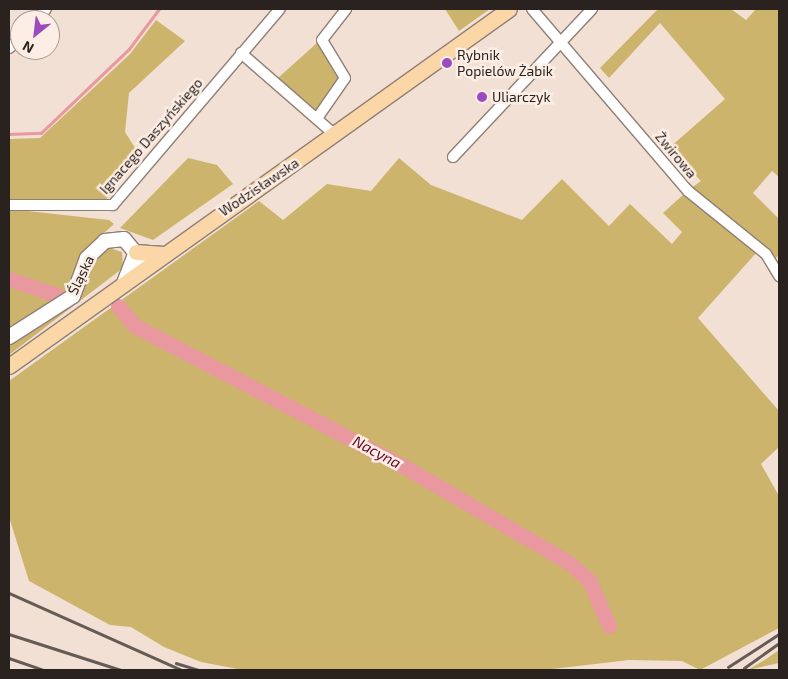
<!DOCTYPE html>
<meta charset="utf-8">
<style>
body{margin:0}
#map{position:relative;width:788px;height:679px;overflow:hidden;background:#f3e0d5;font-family:"Exo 2",sans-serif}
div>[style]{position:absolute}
.green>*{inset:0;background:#ccb46c}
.stream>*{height:2.5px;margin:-1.25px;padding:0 1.25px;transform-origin:1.25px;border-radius:1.25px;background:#e9989f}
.river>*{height:15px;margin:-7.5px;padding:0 7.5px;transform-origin:7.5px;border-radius:7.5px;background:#e9989f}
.roads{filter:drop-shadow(1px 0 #907f75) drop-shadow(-1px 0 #907f75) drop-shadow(0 1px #907f75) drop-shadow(0 -1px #907f75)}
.street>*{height:10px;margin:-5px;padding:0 5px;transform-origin:5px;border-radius:5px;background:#fff}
.secondary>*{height:14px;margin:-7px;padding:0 7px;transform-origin:7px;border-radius:7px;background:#fff}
.primary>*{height:15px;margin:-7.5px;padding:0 7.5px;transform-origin:7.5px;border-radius:7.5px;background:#fbd7a7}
.rail>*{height:2.5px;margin:-1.25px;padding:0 1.25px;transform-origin:1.25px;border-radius:1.25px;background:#655b55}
.dots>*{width:14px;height:14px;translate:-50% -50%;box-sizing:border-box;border:2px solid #fdeee5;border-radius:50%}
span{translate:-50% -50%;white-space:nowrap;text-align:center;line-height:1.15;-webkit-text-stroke:5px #fdeee5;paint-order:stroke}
.poi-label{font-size:14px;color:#29221e}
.left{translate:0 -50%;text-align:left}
.street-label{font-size:14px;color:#29221e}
.water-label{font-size:15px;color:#650220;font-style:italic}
.frame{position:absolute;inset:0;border:10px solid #29221e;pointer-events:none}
.north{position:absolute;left:10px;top:10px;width:50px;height:50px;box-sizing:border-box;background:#fdeee5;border:1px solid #a89c95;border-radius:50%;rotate:209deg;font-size:14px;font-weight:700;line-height:20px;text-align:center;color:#29221e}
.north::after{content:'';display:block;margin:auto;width:18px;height:22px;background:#9b4bbb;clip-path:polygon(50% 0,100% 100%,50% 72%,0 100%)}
</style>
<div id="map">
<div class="green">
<div style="clip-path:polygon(445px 9px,490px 9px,459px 31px)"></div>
<div style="clip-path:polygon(658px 9px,731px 9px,746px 20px,756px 9px,779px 9px,779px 177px,772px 171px,753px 193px,779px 219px,779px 255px,775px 259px,690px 189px,701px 181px,669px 148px,725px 99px,660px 23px,609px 78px,600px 68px)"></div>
<div style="clip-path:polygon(156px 20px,185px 41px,129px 93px,125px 132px,140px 156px,106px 200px,9px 202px,9px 139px,40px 138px,130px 54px)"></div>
<div style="clip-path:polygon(318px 42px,342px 74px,318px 112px,278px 78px)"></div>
<div style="clip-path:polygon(188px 158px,217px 165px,233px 184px,153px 240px,120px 228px)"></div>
<div style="clip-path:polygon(399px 158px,431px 185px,522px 220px,562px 179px,609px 226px,630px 204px,672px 244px,682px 232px,663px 213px,684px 194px,757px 252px,698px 318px,779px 411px,779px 447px,761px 464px,779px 496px,779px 628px,700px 670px,682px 661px,629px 660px,544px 670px,243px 670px,201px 662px,164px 647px,131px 627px,110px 625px,29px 581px,9px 517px,9px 381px,259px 201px,283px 220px,327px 184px,371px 191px)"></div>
<div style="clip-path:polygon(9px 209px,109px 220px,114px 224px,85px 250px,66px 294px,9px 274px)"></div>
<div style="clip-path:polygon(106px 247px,122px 252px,123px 268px,9px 355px,9px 342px,78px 299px,88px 265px)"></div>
<div style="clip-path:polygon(9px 282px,21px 282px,58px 299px,9px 331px)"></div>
<div style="clip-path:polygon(779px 650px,779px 663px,748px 670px,766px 659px)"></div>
</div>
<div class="stream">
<div style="left:9px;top:134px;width:32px;rotate:-2deg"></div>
<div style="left:41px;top:133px;width:122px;rotate:-43.7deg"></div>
<div style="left:129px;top:49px;width:50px;rotate:-53.1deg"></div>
</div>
<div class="river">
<div style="left:9px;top:279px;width:51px;rotate:18.4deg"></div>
<div style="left:118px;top:306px;width:26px;rotate:50deg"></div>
<div style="left:135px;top:326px;width:313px;rotate:27.6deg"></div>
<div style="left:412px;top:471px;width:181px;rotate:30.3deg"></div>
<div style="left:568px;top:562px;width:28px;rotate:41deg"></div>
<div style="left:589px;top:580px;width:50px;rotate:66.5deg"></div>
</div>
<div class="roads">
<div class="street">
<div style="left:532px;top:9px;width:240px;rotate:49.4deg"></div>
<div style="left:688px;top:191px;width:100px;rotate:38.9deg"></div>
<div style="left:766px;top:254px;width:26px;rotate:59deg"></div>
<div style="left:37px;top:20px;width:14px;rotate:-51deg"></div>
<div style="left:9px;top:48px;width:14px;rotate:-39deg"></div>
<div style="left:241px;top:53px;width:123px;rotate:41.1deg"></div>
<div style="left:318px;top:117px;width:47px;rotate:-55.3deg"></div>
<div style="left:345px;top:78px;width:44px;rotate:-121.2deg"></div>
<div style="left:322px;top:40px;width:39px;rotate:-52deg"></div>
<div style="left:453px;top:157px;width:203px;rotate:-46.8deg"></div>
<div style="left:9px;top:205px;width:104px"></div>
<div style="left:113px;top:205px;width:257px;rotate:-49.6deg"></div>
</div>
<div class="secondary">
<div style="left:124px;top:283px;width:33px;rotate:-69deg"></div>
<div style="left:9px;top:337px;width:76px;rotate:-32.6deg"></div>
<div style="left:73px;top:296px;width:40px;rotate:-69.8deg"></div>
<div style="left:87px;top:258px;width:25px;rotate:-43deg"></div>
<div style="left:105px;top:241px;width:19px;rotate:-6deg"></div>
<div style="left:124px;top:239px;width:35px;rotate:50deg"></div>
</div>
<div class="primary">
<div style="left:136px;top:252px;width:28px;rotate:4deg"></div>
<div style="left:9px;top:366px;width:614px;rotate:-35.53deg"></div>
</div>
</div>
<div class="rail">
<div style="left:9px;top:593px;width:189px;rotate:24deg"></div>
<div style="left:9px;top:634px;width:118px;rotate:17.8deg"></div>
<div style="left:9px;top:658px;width:36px;rotate:19deg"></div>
<div style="left:176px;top:663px;width:24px;rotate:17deg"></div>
<div style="left:728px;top:667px;width:61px;rotate:-32.9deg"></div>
<div style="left:744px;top:668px;width:43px;rotate:-35.5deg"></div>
<div style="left:613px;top:670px;width:11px"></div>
</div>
<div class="dots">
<div style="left:447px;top:63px;background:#9b4bbb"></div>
<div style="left:482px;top:97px;background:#9b4bbb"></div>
</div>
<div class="poi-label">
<span class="left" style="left:457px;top:63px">Rybnik<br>Popielów Żabik</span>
<span class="left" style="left:492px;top:97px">Uliarczyk</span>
</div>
<div class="street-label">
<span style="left:151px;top:136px;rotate:-49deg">Ignacego Daszyńskiego</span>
<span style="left:676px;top:155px;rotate:50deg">Żwirowa</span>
<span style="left:259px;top:187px;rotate:-34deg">Wodzisławska</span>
<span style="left:81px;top:275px;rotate:-64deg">Śląska</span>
</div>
<div class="water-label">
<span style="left:377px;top:452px;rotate:28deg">Nacyna</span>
</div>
<div class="frame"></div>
<div class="north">N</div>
</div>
